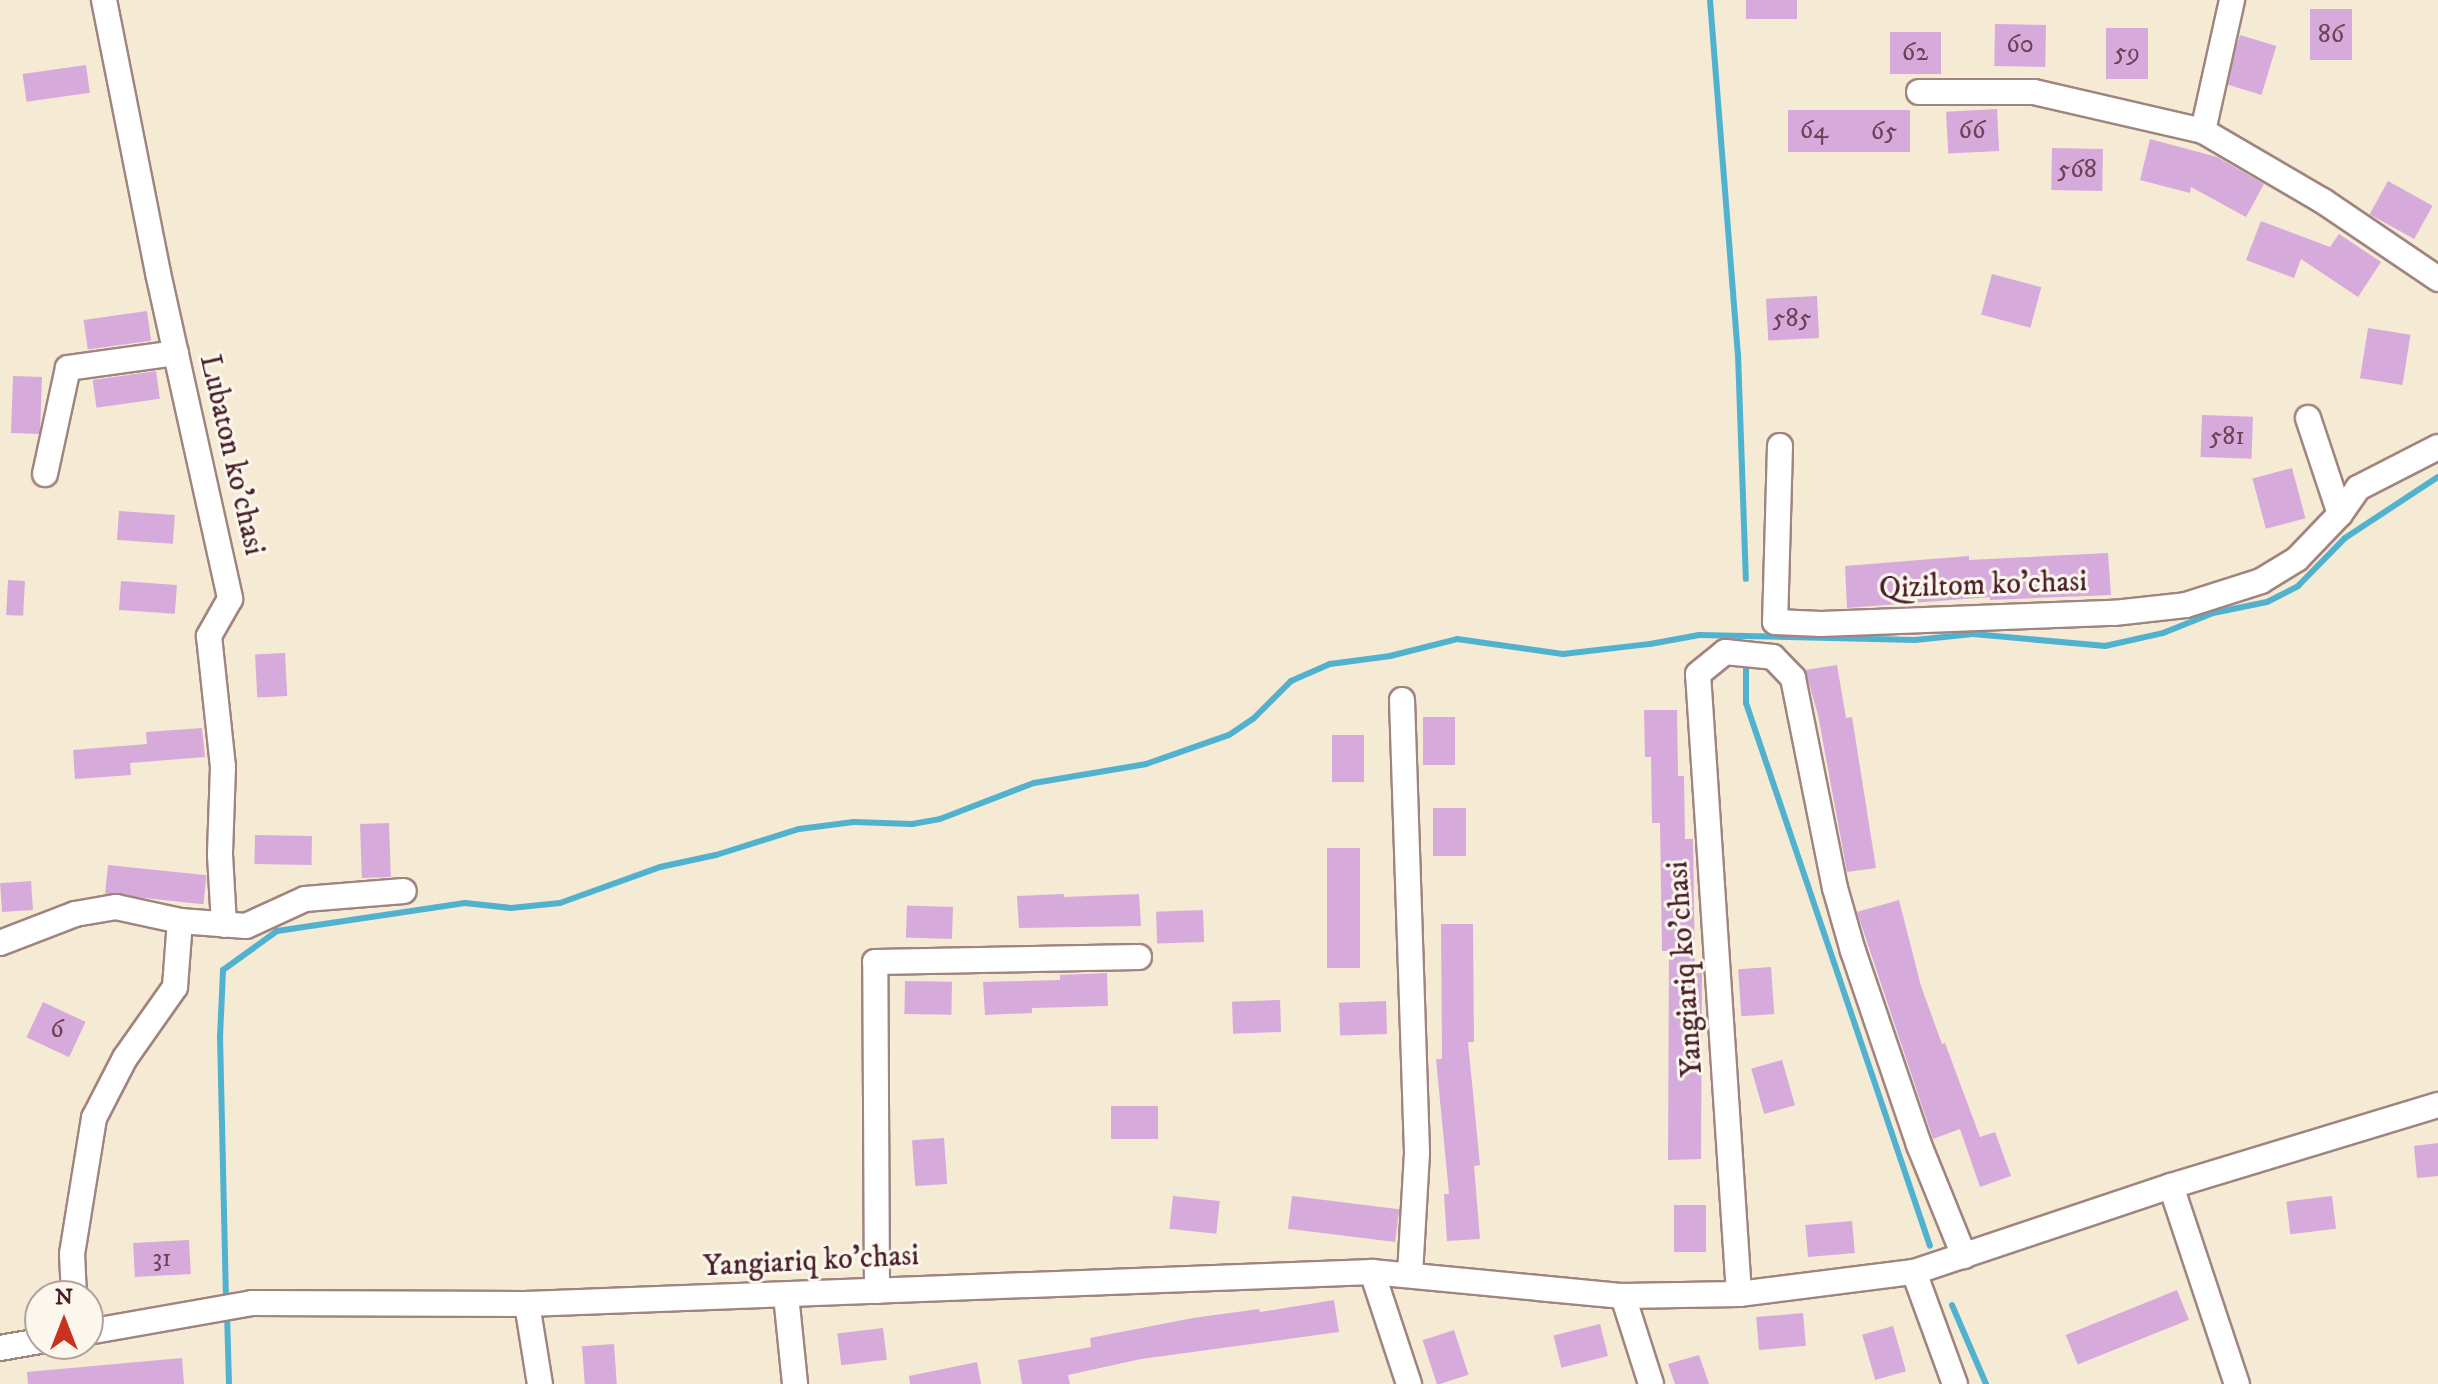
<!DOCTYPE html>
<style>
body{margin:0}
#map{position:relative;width:2438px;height:1384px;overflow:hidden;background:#f5ead4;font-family:"IM FELL DW Pica",serif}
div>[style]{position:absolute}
.stream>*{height:6px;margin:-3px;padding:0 3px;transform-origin:3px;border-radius:3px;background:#51b2d0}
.building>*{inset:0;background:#d7aadc;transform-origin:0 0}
.roads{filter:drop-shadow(2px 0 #a08480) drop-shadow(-2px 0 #a08480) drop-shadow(0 2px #a08480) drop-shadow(0 -2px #a08480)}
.minor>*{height:24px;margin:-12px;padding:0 12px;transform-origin:12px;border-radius:12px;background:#fff}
span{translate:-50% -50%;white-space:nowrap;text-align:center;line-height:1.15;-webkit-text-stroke:6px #fbf7ec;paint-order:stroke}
.number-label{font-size:26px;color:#6d4257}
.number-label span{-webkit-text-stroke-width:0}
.street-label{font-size:30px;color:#4a1f2b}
.north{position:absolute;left:24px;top:1280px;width:80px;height:80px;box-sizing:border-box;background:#fbf7ec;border:2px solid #b4a19f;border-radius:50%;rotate:0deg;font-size:22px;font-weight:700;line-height:32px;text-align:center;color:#4a1f2b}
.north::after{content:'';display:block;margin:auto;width:28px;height:36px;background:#c8321e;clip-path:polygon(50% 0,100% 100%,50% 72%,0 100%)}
</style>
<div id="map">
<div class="stream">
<div style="left:1710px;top:0;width:355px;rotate:85.5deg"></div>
<div style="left:1738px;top:354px;width:225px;rotate:88deg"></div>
<div style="left:1746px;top:666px;width:37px;rotate:90deg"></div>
<div style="left:1746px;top:703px;width:573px;rotate:71.28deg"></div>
<div style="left:226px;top:1300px;width:263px;rotate:-91.3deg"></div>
<div style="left:220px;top:1037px;width:67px;rotate:-87.4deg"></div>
<div style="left:223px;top:970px;width:67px;rotate:-35.8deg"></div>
<div style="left:277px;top:931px;width:190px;rotate:-8.5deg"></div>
<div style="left:465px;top:903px;width:46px;rotate:6.2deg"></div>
<div style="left:511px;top:908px;width:49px;rotate:-5.8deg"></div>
<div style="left:560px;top:903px;width:106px;rotate:-19.8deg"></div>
<div style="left:660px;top:867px;width:57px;rotate:-12.1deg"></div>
<div style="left:716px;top:855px;width:87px;rotate:-17.4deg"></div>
<div style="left:799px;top:829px;width:55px;rotate:-7.3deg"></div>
<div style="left:854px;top:822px;width:58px;rotate:2deg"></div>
<div style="left:912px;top:824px;width:28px;rotate:-10deg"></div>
<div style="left:940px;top:819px;width:101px;rotate:-21deg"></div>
<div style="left:1034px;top:783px;width:114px;rotate:-9.6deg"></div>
<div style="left:1146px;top:764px;width:88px;rotate:-19.3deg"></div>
<div style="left:1229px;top:735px;width:29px;rotate:-34deg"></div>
<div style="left:1253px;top:719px;width:54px;rotate:-45deg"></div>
<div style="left:1291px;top:681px;width:43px;rotate:-23.6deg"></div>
<div style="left:1330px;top:664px;width:61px;rotate:-7.6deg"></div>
<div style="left:1390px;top:656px;width:69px;rotate:-14.2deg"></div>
<div style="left:1457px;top:639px;width:107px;rotate:8.1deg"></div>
<div style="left:1563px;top:654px;width:88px;rotate:-6.6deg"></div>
<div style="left:1650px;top:644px;width:50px;rotate:-10.4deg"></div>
<div style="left:1699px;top:635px;width:216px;rotate:1.3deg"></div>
<div style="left:1915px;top:640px;width:58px;rotate:-5.9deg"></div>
<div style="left:1973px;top:634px;width:133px;rotate:5.2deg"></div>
<div style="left:2105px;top:646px;width:59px;rotate:-12.6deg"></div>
<div style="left:2163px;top:633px;width:54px;rotate:-21.8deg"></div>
<div style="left:2213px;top:613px;width:55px;rotate:-11.5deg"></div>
<div style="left:2267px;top:602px;width:35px;rotate:-27deg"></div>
<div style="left:2298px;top:586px;width:67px;rotate:-45.6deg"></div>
<div style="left:2345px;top:538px;width:111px;rotate:-33.3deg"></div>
<div style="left:1952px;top:1305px;width:86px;rotate:66.7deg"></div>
<div style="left:227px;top:1312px;width:72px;rotate:88.4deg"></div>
</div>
<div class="building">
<div style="left:1746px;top:0;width:51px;height:19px"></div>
<div style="left:2352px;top:9px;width:51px;height:42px;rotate:90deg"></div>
<div style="left:1995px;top:24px;width:51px;height:42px;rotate:1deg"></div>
<div style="left:2106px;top:28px;width:42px;height:51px"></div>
<div style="left:1890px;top:32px;width:51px;height:42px"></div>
<div style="left:2240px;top:35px;width:38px;height:51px;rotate:17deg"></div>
<div style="left:86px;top:65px;width:28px;height:64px;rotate:82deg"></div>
<div style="left:1997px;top:109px;width:42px;height:51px;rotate:87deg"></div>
<div style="left:1788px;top:110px;width:122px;height:42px"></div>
<div style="clip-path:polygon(2150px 139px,2217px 157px,2264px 184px,2246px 217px,2191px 187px,2190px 193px,2140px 180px)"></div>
<div style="left:2052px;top:148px;width:51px;height:42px;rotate:1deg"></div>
<div style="left:2388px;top:181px;width:51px;height:38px;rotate:29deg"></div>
<div style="clip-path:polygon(2261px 221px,2330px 247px,2339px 234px,2381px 262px,2358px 297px,2301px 259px,2294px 278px,2246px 260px)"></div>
<div style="left:1992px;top:274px;width:51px;height:42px;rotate:15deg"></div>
<div style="left:1817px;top:296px;width:42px;height:51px;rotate:87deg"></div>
<div style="left:147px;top:311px;width:30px;height:64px;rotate:82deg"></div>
<div style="left:2368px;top:328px;width:43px;height:51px;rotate:9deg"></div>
<div style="left:156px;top:371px;width:28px;height:64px;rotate:82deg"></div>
<div style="left:13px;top:376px;width:29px;height:57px;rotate:2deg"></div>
<div style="left:2202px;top:415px;width:51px;height:42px;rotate:2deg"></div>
<div style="left:2292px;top:468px;width:52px;height:41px;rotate:75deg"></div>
<div style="left:119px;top:511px;width:56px;height:29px;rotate:4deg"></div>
<div style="clip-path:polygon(2108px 553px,2111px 595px,1990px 600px,1990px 597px,1847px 608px,1845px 566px,1969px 556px,1969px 560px)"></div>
<div style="left:8px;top:580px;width:17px;height:35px;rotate:3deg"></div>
<div style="left:121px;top:581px;width:56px;height:29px;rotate:4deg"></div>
<div style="left:285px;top:653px;width:43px;height:30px;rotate:87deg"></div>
<div style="clip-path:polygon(1837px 665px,1846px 718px,1852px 717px,1876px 868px,1847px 872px,1818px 715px,1805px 670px)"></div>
<div style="clip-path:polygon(1644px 710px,1677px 710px,1678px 776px,1684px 776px,1685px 839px,1693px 839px,1695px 973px,1702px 973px,1701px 1159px,1668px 1160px,1669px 951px,1662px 951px,1660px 823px,1652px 823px,1651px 757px,1645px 757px)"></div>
<div style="left:1423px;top:717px;width:32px;height:48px"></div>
<div style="clip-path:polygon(202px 728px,205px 757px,130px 763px,131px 775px,75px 779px,73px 750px,147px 744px,146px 732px)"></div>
<div style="left:1332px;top:735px;width:32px;height:47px"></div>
<div style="left:1433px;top:808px;width:33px;height:48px"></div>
<div style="left:389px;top:823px;width:54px;height:29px;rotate:88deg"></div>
<div style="left:255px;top:835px;width:57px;height:29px;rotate:1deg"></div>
<div style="left:1327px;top:848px;width:33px;height:120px"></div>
<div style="left:108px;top:865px;width:99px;height:29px;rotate:6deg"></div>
<div style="left:31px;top:881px;width:29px;height:31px;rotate:86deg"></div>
<div style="clip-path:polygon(1064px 894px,1064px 897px,1139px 894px,1141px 926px,1019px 928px,1017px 896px)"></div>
<div style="clip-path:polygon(1899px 900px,1921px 986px,1942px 1044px,1945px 1043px,1980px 1137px,1995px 1132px,2011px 1176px,1980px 1187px,1960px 1129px,1933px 1139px,1857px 912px)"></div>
<div style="left:953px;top:907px;width:32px;height:46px;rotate:92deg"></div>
<div style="left:1203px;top:910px;width:32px;height:47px;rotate:88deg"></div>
<div style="clip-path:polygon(1441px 924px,1473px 924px,1474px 1042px,1468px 1042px,1480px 1165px,1474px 1166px,1480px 1239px,1447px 1241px,1444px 1194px,1449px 1194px,1436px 1059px,1442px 1059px)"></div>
<div style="left:1771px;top:967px;width:47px;height:33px;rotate:86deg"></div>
<div style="clip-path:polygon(1107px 973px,1108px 1006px,1032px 1008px,1032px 1013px,985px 1015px,983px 982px,1060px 980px,1060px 975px)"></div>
<div style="left:905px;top:981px;width:47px;height:33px;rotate:1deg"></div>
<div style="left:1280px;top:1000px;width:32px;height:48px;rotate:88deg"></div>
<div style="left:1386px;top:1001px;width:33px;height:47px;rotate:88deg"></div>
<div style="left:43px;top:1002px;width:47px;height:39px;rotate:25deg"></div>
<div style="left:1782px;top:1060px;width:47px;height:32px;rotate:74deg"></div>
<div style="left:1111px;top:1106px;width:47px;height:33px"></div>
<div style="left:944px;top:1138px;width:46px;height:32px;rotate:86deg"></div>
<div style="clip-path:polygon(2438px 1143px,2438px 1176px,2417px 1178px,2414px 1146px)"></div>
<div style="left:1173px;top:1196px;width:47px;height:33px;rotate:6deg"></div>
<div style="left:1292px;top:1196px;width:108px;height:33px;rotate:7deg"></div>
<div style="left:2332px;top:1196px;width:33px;height:46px;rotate:83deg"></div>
<div style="left:1674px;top:1205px;width:32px;height:47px"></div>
<div style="left:1852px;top:1221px;width:32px;height:47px;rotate:85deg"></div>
<div style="left:189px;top:1240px;width:34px;height:56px;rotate:87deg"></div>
<div style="left:2177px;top:1290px;width:32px;height:120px;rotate:68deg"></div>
<div style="clip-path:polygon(1334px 1300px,1339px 1332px,1141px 1359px,1068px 1375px,1070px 1384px,1022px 1384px,1018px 1360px,1091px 1347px,1090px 1338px,1193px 1318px,1259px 1309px,1260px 1312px)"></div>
<div style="left:1803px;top:1313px;width:33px;height:47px;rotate:85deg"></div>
<div style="left:1600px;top:1324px;width:33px;height:48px;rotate:76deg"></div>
<div style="left:1893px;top:1326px;width:47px;height:32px;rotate:74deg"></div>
<div style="left:883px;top:1328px;width:32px;height:46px;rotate:83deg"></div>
<div style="left:1454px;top:1330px;width:47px;height:33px;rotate:72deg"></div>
<div style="left:614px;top:1344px;width:40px;height:32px;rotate:86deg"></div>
<div style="clip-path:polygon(1699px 1355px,1709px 1384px,1675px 1384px,1668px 1364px)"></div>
<div style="clip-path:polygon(182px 1358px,184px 1384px,28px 1384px,27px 1372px)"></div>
<div style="clip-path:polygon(977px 1362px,981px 1384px,910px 1384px,909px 1376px)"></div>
</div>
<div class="roads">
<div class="minor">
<div style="left:104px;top:0;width:278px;rotate:78.8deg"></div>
<div style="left:158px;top:273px;width:334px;rotate:77.5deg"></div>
<div style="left:230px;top:599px;width:43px;rotate:119.6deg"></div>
<div style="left:209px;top:636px;width:132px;rotate:83.9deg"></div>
<div style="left:223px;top:767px;width:88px;rotate:92deg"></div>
<div style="left:220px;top:855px;width:70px;rotate:86.7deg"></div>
<div style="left:1919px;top:92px;width:115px"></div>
<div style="left:2034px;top:92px;width:173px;rotate:13deg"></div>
<div style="left:2203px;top:131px;width:139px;rotate:30.3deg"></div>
<div style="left:2323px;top:201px;width:139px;rotate:34.1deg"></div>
<div style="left:2203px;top:131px;width:134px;rotate:-77.5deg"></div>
<div style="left:2308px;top:418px;width:101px;rotate:71.6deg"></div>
<div style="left:1780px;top:446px;width:176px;rotate:91.6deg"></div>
<div style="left:1775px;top:622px;width:46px;rotate:2.5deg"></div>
<div style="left:1821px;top:624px;width:293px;rotate:-2.2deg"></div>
<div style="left:2114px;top:613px;width:72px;rotate:-6.3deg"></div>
<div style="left:2186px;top:605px;width:79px;rotate:-17.7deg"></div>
<div style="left:2261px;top:581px;width:42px;rotate:-31.4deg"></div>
<div style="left:2297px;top:559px;width:62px;rotate:-46.3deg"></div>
<div style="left:2340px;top:514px;width:32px;rotate:-55deg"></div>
<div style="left:2358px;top:488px;width:90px;rotate:-27.1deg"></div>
<div style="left:45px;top:474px;width:108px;rotate:-77.8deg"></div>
<div style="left:68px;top:368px;width:109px;rotate:-7.9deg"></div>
<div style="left:1402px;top:700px;width:453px;rotate:88.1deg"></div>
<div style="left:1417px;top:1153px;width:121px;rotate:93.3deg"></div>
<div style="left:0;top:943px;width:80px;rotate:-21.1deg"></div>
<div style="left:75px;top:914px;width:42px;rotate:-9.7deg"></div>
<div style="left:116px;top:907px;width:66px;rotate:12.3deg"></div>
<div style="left:180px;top:921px;width:66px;rotate:4.3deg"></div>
<div style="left:246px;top:926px;width:65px;rotate:-24.6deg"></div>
<div style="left:305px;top:899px;width:99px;rotate:-4.6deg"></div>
<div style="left:2171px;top:1186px;width:209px;rotate:71.6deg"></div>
<div style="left:1372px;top:1272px;width:118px;rotate:71.7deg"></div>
<div style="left:1914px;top:1272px;width:119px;rotate:69.9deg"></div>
<div style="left:877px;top:1291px;width:329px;rotate:-90.3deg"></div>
<div style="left:875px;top:962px;width:264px;rotate:-1.1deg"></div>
<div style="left:1739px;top:1294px;width:621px;rotate:-93.78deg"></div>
<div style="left:1698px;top:674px;width:35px;rotate:-39deg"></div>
<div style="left:1725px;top:652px;width:48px;rotate:5.9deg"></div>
<div style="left:1773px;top:657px;width:29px;rotate:46deg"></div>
<div style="left:1793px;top:678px;width:214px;rotate:78.7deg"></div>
<div style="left:1835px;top:888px;width:66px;rotate:74.1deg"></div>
<div style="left:1853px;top:951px;width:205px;rotate:71.2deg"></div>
<div style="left:1919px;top:1145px;width:120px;rotate:67.9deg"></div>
<div style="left:786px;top:1295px;width:89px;rotate:84.2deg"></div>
<div style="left:74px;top:1296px;width:42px;rotate:-92.7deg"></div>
<div style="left:72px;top:1254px;width:138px;rotate:-80.8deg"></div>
<div style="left:94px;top:1118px;width:68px;rotate:-62.7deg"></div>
<div style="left:125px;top:1058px;width:87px;rotate:-54.8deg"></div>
<div style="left:175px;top:987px;width:66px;rotate:-85.7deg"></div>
<div style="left:1623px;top:1296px;width:92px;rotate:72.3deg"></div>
<div style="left:527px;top:1304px;width:81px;rotate:80.8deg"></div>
<div style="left:88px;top:1332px;width:167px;rotate:-10deg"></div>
<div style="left:252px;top:1303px;width:275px;rotate:0.2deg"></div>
<div style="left:527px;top:1304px;width:846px;rotate:-2.17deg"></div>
<div style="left:1372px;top:1272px;width:252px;rotate:5.5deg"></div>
<div style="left:1623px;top:1296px;width:116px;rotate:-1deg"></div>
<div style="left:1739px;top:1294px;width:176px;rotate:-7.2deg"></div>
<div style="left:1914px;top:1272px;width:271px;rotate:-18.5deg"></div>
<div style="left:2171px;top:1186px;width:279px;rotate:-16.9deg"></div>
<div style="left:0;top:1348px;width:41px;rotate:-9.9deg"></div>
</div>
</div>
<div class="number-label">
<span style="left:2331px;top:35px">86</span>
<span style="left:2020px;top:45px">60</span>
<span style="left:1915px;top:53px">62</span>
<span style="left:2127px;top:53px">59</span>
<span style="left:1814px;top:131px">64</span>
<span style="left:1972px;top:131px">66</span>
<span style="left:1884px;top:132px">65</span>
<span style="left:2077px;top:170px">568</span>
<span style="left:1792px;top:319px">585</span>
<span style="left:2227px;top:437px">581</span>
<span style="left:57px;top:1030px">6</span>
<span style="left:162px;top:1259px">31</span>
</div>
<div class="street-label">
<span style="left:231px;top:455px;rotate:77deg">Lubaton ko'chasi</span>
<span style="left:1983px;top:586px;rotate:-2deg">Qiziltom ko'chasi</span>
<span style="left:1686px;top:969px;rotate:-94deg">Yangiariq ko'chasi</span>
<span style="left:811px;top:1262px;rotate:-3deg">Yangiariq ko'chasi</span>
</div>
<div class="north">N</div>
</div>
